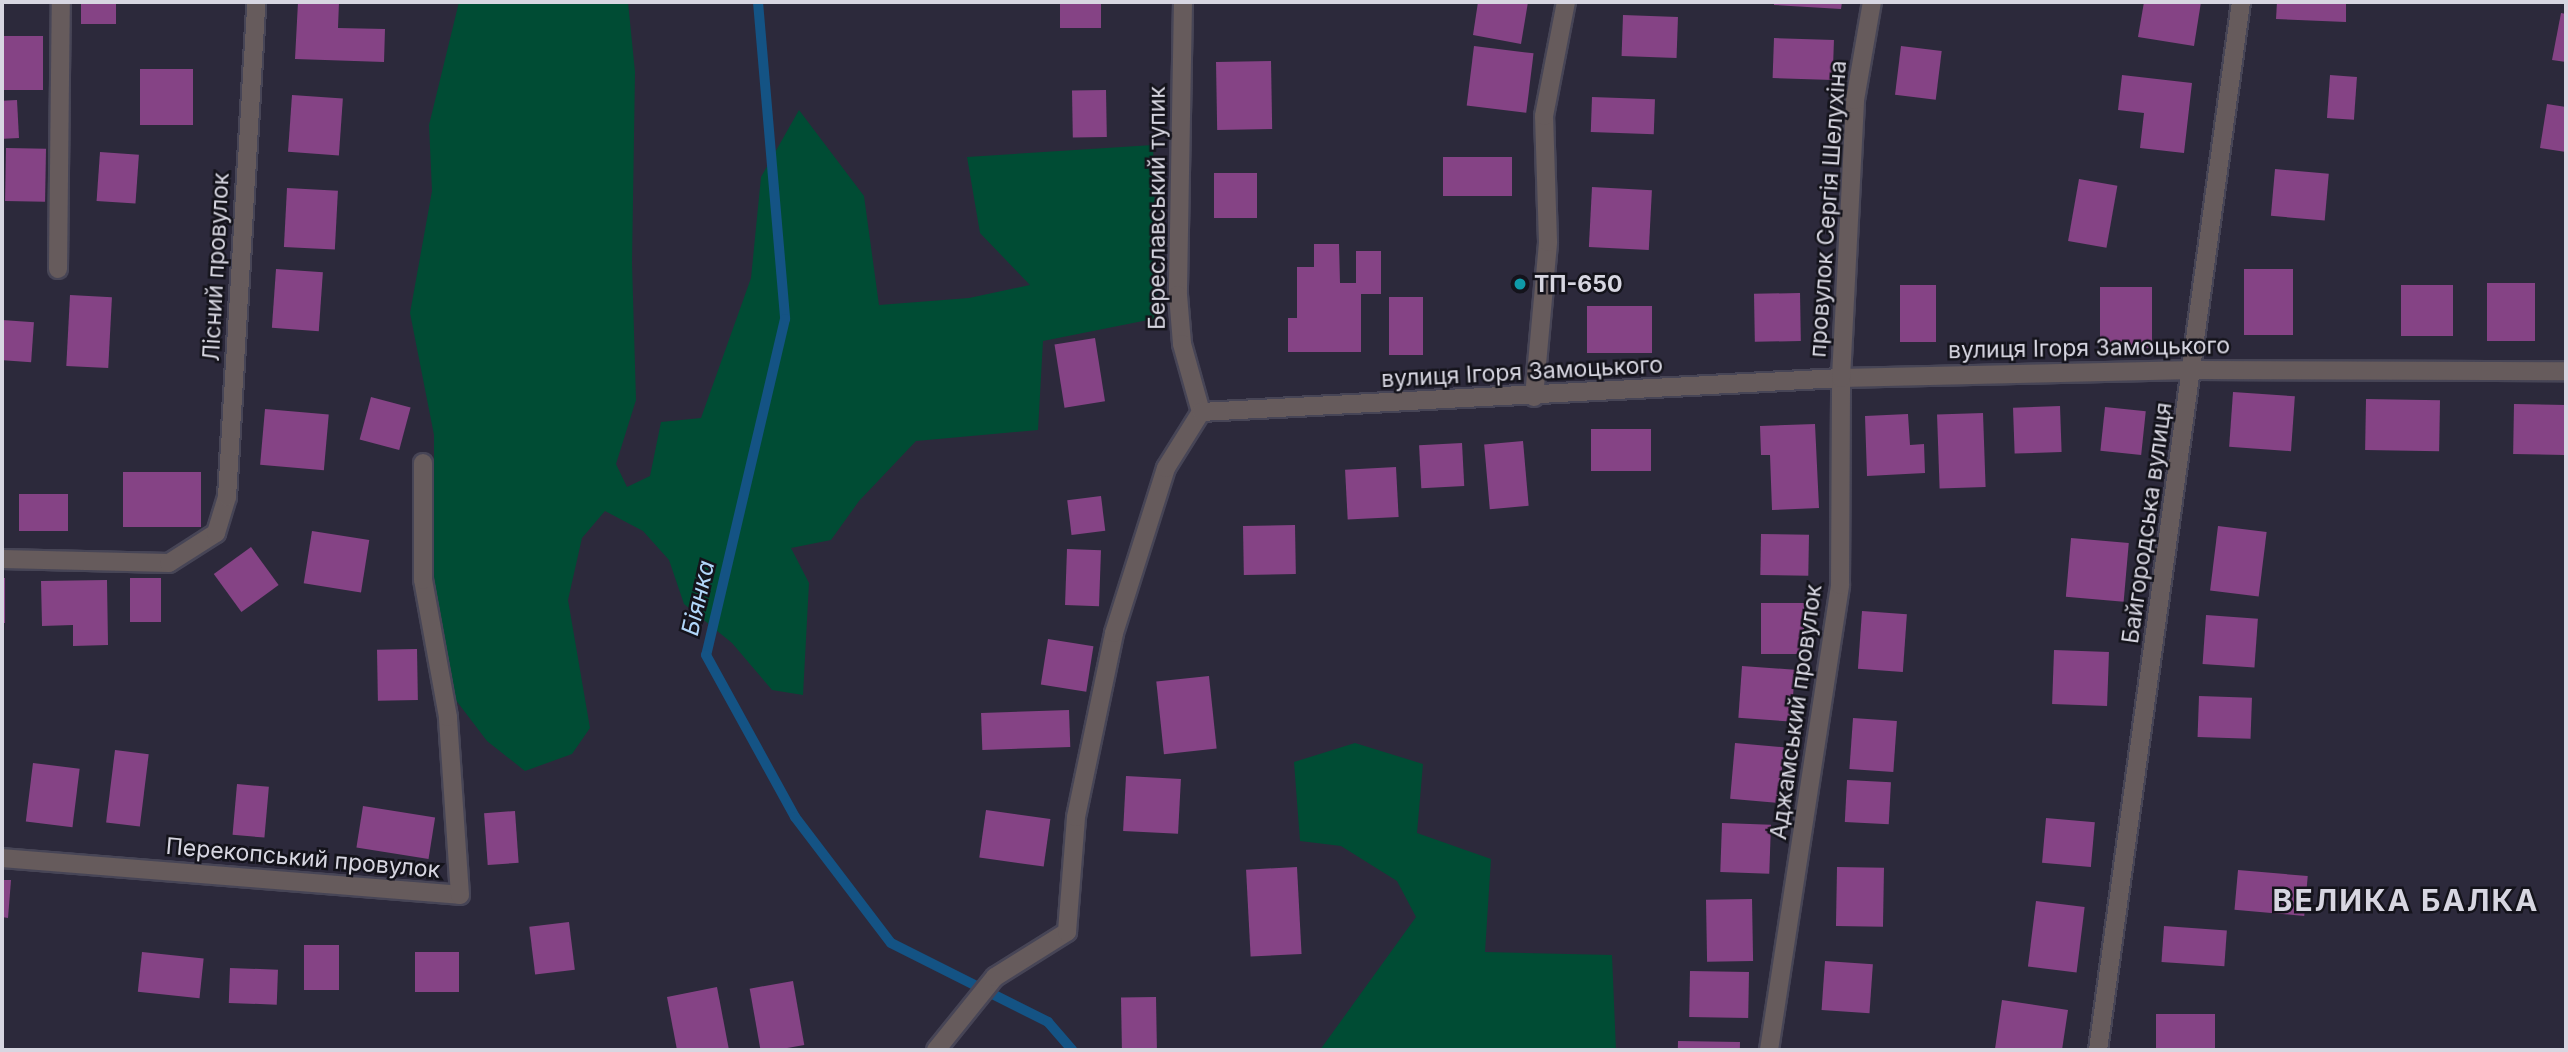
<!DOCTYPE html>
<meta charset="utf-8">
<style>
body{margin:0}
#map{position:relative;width:2568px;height:1052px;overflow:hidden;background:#2c293b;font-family:Inter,sans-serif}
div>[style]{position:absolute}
.green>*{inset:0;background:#004c34}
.stream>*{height:10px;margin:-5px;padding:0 5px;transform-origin:5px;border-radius:5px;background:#145384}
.building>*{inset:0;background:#854385;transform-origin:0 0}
.roads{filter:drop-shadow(2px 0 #474556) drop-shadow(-2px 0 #474556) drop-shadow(0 2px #474556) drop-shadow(0 -2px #474556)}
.minor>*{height:18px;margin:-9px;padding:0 9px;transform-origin:9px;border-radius:9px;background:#665b5c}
.dots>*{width:19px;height:19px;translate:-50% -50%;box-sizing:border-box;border:4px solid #14131b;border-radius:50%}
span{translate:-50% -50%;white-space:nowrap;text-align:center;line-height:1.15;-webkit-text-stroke:5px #14131b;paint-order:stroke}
.street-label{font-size:23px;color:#d7d6e1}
.poi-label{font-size:23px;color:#d7d6e1;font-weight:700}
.left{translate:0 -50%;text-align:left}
.water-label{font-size:24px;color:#b1d6f9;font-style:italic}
.district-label{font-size:30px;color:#d7d6e1;font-weight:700;letter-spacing:2px}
.frame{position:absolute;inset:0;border:4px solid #d7d6e1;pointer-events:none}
</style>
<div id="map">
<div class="green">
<div style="clip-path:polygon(459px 2px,628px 2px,635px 72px,632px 263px,636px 400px,616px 464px,627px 487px,650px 476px,661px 422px,701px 418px,751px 278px,761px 177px,799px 110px,864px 196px,879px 305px,969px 298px,1030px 285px,980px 233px,967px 157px,1153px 145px,1158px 318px,1043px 341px,1038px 430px,916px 441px,859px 501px,831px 540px,791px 548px,809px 583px,803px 695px,772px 690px,732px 643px,684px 604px,669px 560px,643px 531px,605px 511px,582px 538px,568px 600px,590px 728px,572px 754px,525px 771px,487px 741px,455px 699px,434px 591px,434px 435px,410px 313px,432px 191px,429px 125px)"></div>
<div style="clip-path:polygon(1355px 743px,1423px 764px,1417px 833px,1491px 859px,1485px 952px,1612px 955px,1616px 1050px,1320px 1050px,1416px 917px,1397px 881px,1341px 846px,1300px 841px,1294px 762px)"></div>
</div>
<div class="stream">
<div style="left:758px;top:2px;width:318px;rotate:85.1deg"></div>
<div style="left:785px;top:319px;width:345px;rotate:103.2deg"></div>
<div style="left:706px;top:655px;width:185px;rotate:61.2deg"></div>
<div style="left:795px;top:817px;width:158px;rotate:52.7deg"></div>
<div style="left:891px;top:943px;width:176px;rotate:26.7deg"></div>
<div style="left:1048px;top:1022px;width:37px;rotate:49deg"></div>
</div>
<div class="building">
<div style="left:81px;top:2px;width:35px;height:22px"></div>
<div style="clip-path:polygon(298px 2px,339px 2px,338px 28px,385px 29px,384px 62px,295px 59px)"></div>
<div style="left:1060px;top:2px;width:41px;height:26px"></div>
<div style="clip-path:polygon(1478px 2px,1528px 2px,1521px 44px,1473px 35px)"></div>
<div style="clip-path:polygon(1774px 2px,1842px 2px,1841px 9px,1774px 5px)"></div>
<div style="clip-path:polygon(2144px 2px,2201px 2px,2194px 46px,2138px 37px)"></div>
<div style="clip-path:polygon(2277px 2px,2346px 2px,2346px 22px,2276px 19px)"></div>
<div style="clip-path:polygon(2561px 13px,2566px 14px,2566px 62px,2552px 60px)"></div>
<div style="left:1623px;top:15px;width:55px;height:41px;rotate:2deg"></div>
<div style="left:2px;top:36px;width:41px;height:54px"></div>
<div style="left:1774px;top:38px;width:60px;height:40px;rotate:2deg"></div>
<div style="left:1474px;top:46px;width:60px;height:60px;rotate:7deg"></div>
<div style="left:1901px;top:46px;width:41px;height:49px;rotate:7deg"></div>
<div style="left:1271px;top:61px;width:68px;height:55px;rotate:89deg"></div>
<div style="left:140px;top:69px;width:53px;height:56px"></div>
<div style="clip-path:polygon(2122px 75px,2192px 83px,2184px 153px,2140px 148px,2144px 113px,2118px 110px)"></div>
<div style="left:2330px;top:75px;width:27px;height:43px;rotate:4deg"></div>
<div style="left:1106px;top:90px;width:47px;height:34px;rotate:89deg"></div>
<div style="left:292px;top:95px;width:51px;height:57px;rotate:4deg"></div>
<div style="left:1592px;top:97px;width:63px;height:35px;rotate:2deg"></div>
<div style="left:17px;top:100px;width:38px;height:15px;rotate:87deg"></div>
<div style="clip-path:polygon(2547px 104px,2566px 107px,2566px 152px,2540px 148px)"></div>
<div style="left:6px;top:148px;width:40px;height:53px;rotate:1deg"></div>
<div style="left:100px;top:152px;width:39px;height:49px;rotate:4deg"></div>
<div style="left:1443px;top:157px;width:69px;height:39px"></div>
<div style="left:2275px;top:169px;width:54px;height:47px;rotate:5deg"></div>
<div style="left:1214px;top:173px;width:43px;height:45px"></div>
<div style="left:2079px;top:179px;width:39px;height:63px;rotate:10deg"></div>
<div style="left:1592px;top:187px;width:60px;height:60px;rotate:3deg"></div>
<div style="left:287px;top:188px;width:51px;height:59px;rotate:3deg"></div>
<div style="clip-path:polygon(1314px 244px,1339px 244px,1340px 283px,1356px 283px,1356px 251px,1381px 251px,1381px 294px,1361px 294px,1361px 352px,1288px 352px,1288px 318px,1297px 318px,1297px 267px,1314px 267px)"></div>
<div style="left:276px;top:269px;width:47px;height:59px;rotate:4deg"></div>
<div style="left:2244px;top:269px;width:49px;height:66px"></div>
<div style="left:2487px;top:283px;width:48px;height:58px"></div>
<div style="left:1900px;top:285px;width:36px;height:57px"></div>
<div style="left:2401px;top:285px;width:52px;height:51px"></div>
<div style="left:2100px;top:287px;width:52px;height:61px"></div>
<div style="left:1800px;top:293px;width:48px;height:46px;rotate:89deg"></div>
<div style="left:70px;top:295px;width:42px;height:71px;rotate:3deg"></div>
<div style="left:1389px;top:297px;width:34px;height:58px"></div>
<div style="left:1587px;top:306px;width:65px;height:47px"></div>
<div style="left:2px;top:320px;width:32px;height:40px;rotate:4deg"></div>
<div style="left:1095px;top:338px;width:64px;height:41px;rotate:81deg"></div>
<div style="left:2233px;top:392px;width:62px;height:55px;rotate:4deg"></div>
<div style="left:371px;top:397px;width:41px;height:44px;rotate:15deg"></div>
<div style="left:2366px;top:399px;width:74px;height:51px;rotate:1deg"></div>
<div style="left:2514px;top:404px;width:52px;height:50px;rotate:1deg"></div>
<div style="left:2060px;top:406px;width:46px;height:47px;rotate:88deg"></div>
<div style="left:2105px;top:407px;width:41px;height:44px;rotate:6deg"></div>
<div style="left:265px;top:409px;width:64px;height:56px;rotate:5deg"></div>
<div style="left:1983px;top:413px;width:74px;height:46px;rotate:88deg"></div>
<div style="clip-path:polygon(1908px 414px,1910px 445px,1924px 444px,1925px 473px,1867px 476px,1865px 416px)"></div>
<div style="clip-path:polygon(1815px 424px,1819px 508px,1772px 510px,1770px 455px,1761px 455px,1760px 426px)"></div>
<div style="left:1651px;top:429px;width:42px;height:60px;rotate:90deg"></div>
<div style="left:1523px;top:441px;width:65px;height:39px;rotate:85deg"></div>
<div style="left:1462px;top:443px;width:43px;height:43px;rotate:87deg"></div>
<div style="left:1396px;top:467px;width:50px;height:51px;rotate:87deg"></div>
<div style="left:123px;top:472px;width:78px;height:55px"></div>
<div style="left:19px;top:494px;width:49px;height:37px"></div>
<div style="left:1101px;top:496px;width:35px;height:34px;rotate:83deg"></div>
<div style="left:1295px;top:525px;width:49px;height:52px;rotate:89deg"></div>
<div style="left:2218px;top:526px;width:49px;height:65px;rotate:7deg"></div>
<div style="left:312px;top:531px;width:58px;height:53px;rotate:9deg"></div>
<div style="left:1761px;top:534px;width:48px;height:41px;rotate:1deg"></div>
<div style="left:2071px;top:538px;width:58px;height:59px;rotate:5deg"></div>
<div style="left:251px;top:547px;width:47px;height:46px;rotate:54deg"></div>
<div style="left:1067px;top:549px;width:34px;height:56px;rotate:2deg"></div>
<div style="left:2px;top:578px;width:3px;height:45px"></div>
<div style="left:130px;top:578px;width:31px;height:44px"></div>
<div style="clip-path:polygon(107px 580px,108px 645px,73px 646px,73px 625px,42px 626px,41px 581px)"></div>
<div style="left:1761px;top:603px;width:43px;height:51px"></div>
<div style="left:1862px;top:611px;width:45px;height:58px;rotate:4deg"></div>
<div style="left:2206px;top:615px;width:52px;height:49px;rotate:4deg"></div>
<div style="left:1048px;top:639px;width:46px;height:46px;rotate:9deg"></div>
<div style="left:417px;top:649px;width:51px;height:40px;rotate:89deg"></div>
<div style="left:2054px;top:650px;width:55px;height:54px;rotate:2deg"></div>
<div style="left:1742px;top:666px;width:53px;height:52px;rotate:4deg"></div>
<div style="left:1209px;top:676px;width:73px;height:53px;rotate:84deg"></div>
<div style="left:2199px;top:696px;width:53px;height:41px;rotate:2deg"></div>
<div style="left:1069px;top:710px;width:37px;height:88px;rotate:88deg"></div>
<div style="left:1853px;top:718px;width:44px;height:51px;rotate:4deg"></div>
<div style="left:1735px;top:743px;width:49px;height:56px;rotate:5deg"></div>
<div style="left:115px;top:750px;width:34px;height:73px;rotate:7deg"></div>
<div style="left:33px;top:763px;width:47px;height:59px;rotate:7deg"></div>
<div style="left:1126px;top:776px;width:55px;height:55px;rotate:3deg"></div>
<div style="left:1847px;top:780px;width:44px;height:42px;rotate:3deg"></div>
<div style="left:237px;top:784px;width:32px;height:51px;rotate:5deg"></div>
<div style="left:363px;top:806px;width:73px;height:42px;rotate:9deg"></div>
<div style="left:986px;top:810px;width:65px;height:48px;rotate:8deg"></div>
<div style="left:515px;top:811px;width:52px;height:31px;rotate:86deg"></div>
<div style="left:2046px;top:818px;width:49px;height:45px;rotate:5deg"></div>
<div style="left:1722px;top:823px;width:49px;height:49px;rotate:2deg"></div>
<div style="left:1297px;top:867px;width:87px;height:51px;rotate:87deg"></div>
<div style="left:1837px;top:867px;width:47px;height:59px;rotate:1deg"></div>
<div style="left:2238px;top:870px;width:70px;height:40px;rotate:5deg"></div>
<div style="clip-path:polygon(2px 880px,11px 880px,8px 918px,2px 917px)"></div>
<div style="left:1752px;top:899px;width:62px;height:46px;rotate:89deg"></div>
<div style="left:2036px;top:901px;width:49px;height:66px;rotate:7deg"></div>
<div style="left:569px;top:922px;width:48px;height:40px;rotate:83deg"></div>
<div style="left:2164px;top:926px;width:63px;height:36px;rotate:4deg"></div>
<div style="left:304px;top:945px;width:35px;height:45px"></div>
<div style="left:142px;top:952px;width:62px;height:40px;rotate:6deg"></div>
<div style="left:415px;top:952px;width:44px;height:40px"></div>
<div style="left:1825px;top:961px;width:48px;height:49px;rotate:4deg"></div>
<div style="left:230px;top:968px;width:48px;height:35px;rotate:2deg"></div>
<div style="left:1690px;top:971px;width:59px;height:46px;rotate:1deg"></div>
<div style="left:793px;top:981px;width:65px;height:44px;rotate:80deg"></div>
<div style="clip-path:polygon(717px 987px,729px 1050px,677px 1050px,667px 997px)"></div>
<div style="left:1156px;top:997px;width:53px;height:35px;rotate:89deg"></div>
<div style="clip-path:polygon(2002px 1000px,2068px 1010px,2062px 1050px,1995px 1049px)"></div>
<div style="left:2156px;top:1014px;width:59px;height:36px"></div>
<div style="left:1678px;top:1041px;width:62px;height:9px;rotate:1deg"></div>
</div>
<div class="roads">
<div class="minor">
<div style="left:1183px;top:2px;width:293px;rotate:91deg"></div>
<div style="left:1178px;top:295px;width:49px;rotate:85.3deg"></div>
<div style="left:1182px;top:344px;width:71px;rotate:74.4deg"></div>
<div style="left:58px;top:269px;width:267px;rotate:-89.4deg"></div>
<div style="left:1534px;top:397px;width:156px;rotate:-84.8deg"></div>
<div style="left:1548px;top:242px;width:126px;rotate:-91.8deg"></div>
<div style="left:1544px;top:116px;width:116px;rotate:-79.1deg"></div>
<div style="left:2px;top:559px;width:167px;rotate:1.4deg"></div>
<div style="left:169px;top:563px;width:56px;rotate:-32.6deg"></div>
<div style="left:216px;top:533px;width:38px;rotate:-73deg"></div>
<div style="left:227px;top:497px;width:496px;rotate:-86.6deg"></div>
<div style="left:2px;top:858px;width:459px;rotate:4.6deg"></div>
<div style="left:460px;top:895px;width:178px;rotate:-93.9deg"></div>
<div style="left:448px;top:717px;width:139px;rotate:-100.3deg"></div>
<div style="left:423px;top:580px;width:117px;rotate:-90deg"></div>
<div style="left:936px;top:1050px;width:94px;rotate:-51.1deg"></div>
<div style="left:995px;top:977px;width:85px;rotate:-32deg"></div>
<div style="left:1067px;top:932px;width:115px;rotate:-85.5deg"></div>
<div style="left:1076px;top:817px;width:188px;rotate:-78.3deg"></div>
<div style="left:1114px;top:633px;width:173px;rotate:-72.5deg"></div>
<div style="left:1166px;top:468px;width:66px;rotate:-58deg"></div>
<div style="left:1201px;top:412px;width:641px;rotate:-3.04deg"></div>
<div style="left:1841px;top:378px;width:352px;rotate:-1.3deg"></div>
<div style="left:2193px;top:370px;width:373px;rotate:0.2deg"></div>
<div style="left:1769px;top:1050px;width:470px;rotate:-81.3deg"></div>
<div style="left:1840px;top:585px;width:207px;rotate:-89.7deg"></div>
<div style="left:1841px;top:378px;width:278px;rotate:-87.1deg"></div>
<div style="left:1855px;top:100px;width:99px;rotate:-80.2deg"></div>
<div style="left:2098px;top:1050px;width:1058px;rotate:-82.23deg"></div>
</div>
</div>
<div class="dots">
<div style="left:1520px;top:284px;background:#0f9aa8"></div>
</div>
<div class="street-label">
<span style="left:1157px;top:208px;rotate:-90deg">Береславський тупик</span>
<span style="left:1828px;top:209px;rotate:-86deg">провулок Сергія Шелухіна</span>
<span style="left:216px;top:267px;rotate:-87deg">Лісний провулок</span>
<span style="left:2089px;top:348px;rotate:-1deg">вулиця Ігоря Замоцького</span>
<span style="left:1522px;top:372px;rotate:-3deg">вулиця Ігоря Замоцького</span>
<span style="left:2147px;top:523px;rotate:-82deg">Байгородська вулиця</span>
<span style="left:1796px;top:712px;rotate:-82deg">Аджамський провулок</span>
<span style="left:303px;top:858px;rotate:5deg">Перекопський провулок</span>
</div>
<div class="poi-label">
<span class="left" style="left:1534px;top:284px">ТП-650</span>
</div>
<div class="water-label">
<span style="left:698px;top:598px;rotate:-77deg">Біянка</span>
</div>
<div class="district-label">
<span style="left:2406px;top:900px">ВЕЛИКА БАЛКА</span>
</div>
<div class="frame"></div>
</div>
